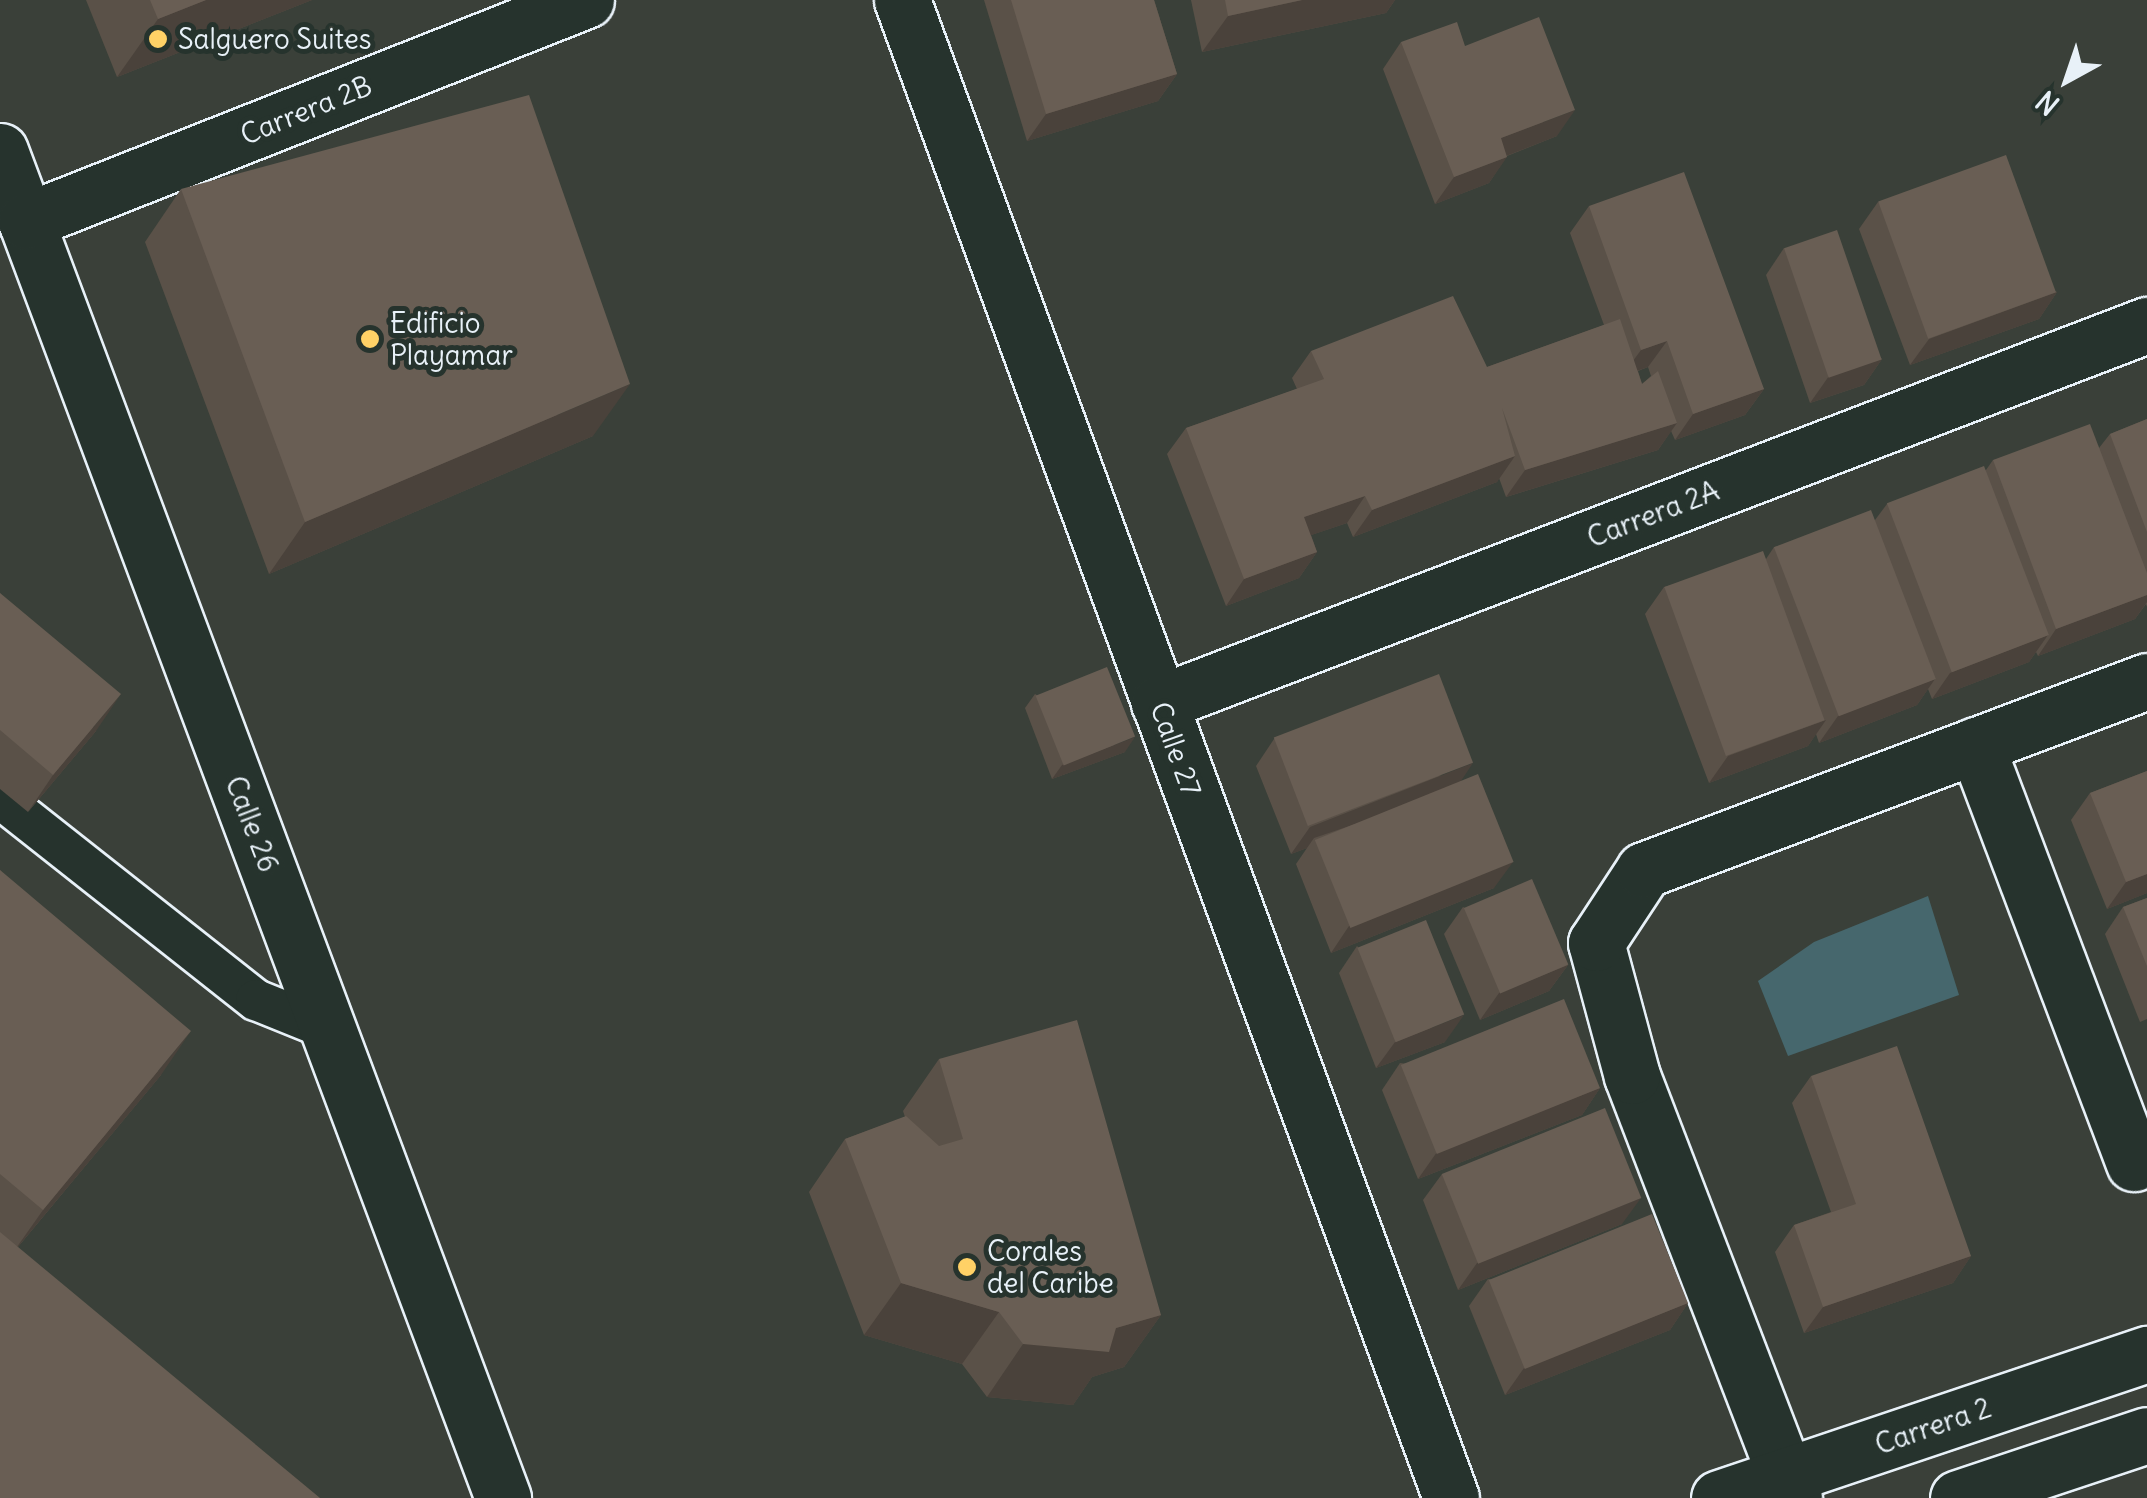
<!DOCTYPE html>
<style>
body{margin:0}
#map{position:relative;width:2147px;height:1498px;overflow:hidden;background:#3a4039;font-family:Delius,sans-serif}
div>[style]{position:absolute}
.water>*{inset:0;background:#46676d}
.roads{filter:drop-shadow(2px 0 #e8f1f8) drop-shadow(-2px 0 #e8f1f8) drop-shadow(0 2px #e8f1f8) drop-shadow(0 -2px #e8f1f8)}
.service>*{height:40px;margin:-20px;padding:0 20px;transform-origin:20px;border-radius:20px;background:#26332d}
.minor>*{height:55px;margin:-27.5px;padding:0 27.5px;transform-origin:27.5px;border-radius:27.5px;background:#26332d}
.tertiary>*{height:55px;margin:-27.5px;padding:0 27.5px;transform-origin:27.5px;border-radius:27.5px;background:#26332d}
.wall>*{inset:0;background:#5a5148}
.shaded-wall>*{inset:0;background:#4a423b}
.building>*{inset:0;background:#695e54;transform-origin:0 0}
.dots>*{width:28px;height:28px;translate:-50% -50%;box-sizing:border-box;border:5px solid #26332d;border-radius:50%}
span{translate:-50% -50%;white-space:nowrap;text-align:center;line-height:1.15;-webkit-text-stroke:10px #26332d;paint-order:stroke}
.poi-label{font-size:28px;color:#e8f1f8}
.left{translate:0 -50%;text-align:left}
.street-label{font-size:28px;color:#e8f1f8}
.north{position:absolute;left:2017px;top:30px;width:100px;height:100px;-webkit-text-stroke:8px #26332d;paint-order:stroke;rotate:220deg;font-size:28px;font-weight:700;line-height:40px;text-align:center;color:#e8f1f8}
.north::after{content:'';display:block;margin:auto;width:35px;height:45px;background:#e8f1f8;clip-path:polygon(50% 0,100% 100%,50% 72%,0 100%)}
</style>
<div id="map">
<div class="water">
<div style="clip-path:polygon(1928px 896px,1959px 995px,1788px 1056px,1758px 981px,1814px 942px)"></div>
</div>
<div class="roads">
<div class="service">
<div style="left:0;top:798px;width:326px;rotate:38.3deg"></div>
<div style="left:256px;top:1000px;width:78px;rotate:21.9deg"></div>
</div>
<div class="minor">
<div style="left:902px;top:0;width:1595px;rotate:69.87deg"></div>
<div style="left:0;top:151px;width:1438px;rotate:69.52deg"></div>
<div style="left:26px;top:221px;width:602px;rotate:-21.54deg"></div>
<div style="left:1159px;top:703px;width:1058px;rotate:-20.94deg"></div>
<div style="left:1976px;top:745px;width:447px;rotate:69.3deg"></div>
<div style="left:1794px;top:1498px;width:452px;rotate:-111deg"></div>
<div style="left:1632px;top:1076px;width:138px;rotate:-105.1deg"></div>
<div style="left:1596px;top:943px;width:87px;rotate:-56.7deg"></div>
<div style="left:1644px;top:870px;width:537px;rotate:-20.59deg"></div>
</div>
<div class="tertiary">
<div style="left:1719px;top:1498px;width:452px;rotate:-18.6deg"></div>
<div style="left:1958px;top:1498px;width:199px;rotate:-18.4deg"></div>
</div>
</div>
<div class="wall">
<div style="clip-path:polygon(86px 0,312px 0,117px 77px)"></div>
<div style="clip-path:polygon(984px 0,1154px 0,1177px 74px,1158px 101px,1027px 141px)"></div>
<div style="clip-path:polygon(1191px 0,1395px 0,1386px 13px,1202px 52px)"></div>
<div style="clip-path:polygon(1401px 42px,1465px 46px,1557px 136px,1507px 156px,1489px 183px,1435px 204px,1383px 69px)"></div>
<div style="clip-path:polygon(181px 189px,593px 436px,269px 574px,145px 242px)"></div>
<div style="clip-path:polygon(1878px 202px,2057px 292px,2039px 319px,1910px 365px,1859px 229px)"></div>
<div style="clip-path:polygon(evenodd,1589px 206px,1764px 389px,1745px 415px,1675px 440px,1671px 431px,1658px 450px,1506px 497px,1499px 478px,1497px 482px,1353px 537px,1347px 523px,1311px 535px,1317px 552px,1299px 578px,1226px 606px,1167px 454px,1186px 428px,1297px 389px,1292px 378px,1311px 351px,1487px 367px,1604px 325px,1570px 233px,1589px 206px,1648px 367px,1651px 376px,1642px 384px,1638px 371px,1648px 367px)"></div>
<div style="clip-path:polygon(1784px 248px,1882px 359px,1864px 385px,1810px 403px,1766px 275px)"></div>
<div style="clip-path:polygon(2147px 419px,2147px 607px,2146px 604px,2135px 619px,2038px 656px,2036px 652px,2029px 662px,1932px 699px,1928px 689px,1917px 705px,1819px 743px,1816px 734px,1808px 746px,1709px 783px,1645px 614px,1664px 587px,1766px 559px,1774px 547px,1875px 520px,1887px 504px,1986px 470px,1993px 460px,2099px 448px,2110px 434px)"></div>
<div style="clip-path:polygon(0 593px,96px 731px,28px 812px,0 789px)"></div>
<div style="clip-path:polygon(1035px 694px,1125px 752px,1052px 779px,1025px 708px)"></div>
<div style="clip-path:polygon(1274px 739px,1461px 780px,1494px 888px,1331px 953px,1296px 864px,1307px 848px,1291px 854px,1256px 766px)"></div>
<div style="clip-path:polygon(2147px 771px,2147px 893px,2107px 909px,2071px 820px,2090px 793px)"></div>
<div style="clip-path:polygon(0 870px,161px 1075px,18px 1247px,0 1498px)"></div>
<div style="clip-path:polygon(2147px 898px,2147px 1019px,2140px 1022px,2105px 934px,2123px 907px)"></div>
<div style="clip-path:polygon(1463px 907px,1568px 965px,1549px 991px,1480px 1020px,1444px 934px)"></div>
<div style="clip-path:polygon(1357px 946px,1445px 1042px,1376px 1068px,1339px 973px)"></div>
<div style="clip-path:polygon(939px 1059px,1161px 1315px,1124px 1367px,1092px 1377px,1073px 1405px,987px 1397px,962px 1364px,864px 1335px,809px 1192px,845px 1139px,905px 1117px,903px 1111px)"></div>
<div style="clip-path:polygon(1400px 1063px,1600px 1088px,1582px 1115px,1418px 1179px,1382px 1090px)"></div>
<div style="clip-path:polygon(1811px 1076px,1971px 1256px,1953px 1283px,1804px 1333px,1775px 1252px,1794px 1225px,1831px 1212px,1792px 1103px)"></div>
<div style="clip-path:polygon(1442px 1174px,1622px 1224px,1458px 1290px,1423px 1200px)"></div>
<div style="clip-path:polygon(1488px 1279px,1688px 1303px,1670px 1330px,1505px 1395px,1469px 1306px)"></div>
</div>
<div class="shaded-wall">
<div style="clip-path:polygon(206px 0,312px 0,117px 77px,158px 19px)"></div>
<div style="clip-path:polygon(1302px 0,1395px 0,1386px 13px,1202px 52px,1228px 16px)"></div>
<div style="clip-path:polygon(1177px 74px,1158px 101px,1027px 141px,1046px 114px)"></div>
<div style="clip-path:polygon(1575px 110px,1557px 136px,1483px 165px,1501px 138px)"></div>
<div style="clip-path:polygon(1507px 157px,1489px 183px,1435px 204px,1454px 177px)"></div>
<div style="clip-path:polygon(2057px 292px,2039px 319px,1910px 365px,1929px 339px)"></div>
<div style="clip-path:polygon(1667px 341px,1648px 367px,1622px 376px,1641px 350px)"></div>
<div style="clip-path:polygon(1882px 359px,1864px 385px,1810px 403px,1829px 376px)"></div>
<div style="clip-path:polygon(630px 384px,593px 436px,269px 574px,305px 522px)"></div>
<div style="clip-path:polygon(1764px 389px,1745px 415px,1675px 440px,1693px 414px)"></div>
<div style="clip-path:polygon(1677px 423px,1658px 450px,1506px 497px,1525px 470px)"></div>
<div style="clip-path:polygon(1515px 456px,1497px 482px,1353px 537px,1372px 510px)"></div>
<div style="clip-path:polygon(1365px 496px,1347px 523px,1285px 544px,1304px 517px)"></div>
<div style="clip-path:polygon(1317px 552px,1299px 578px,1226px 606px,1244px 579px)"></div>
<div style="clip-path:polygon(2147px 595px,2147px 602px,2135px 619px,2038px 656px,2056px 629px)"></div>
<div style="clip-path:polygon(2048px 635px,2029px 662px,1932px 699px,1950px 673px)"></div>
<div style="clip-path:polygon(1935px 679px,1917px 705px,1819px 743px,1838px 716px)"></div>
<div style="clip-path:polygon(121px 694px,96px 731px,28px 812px,53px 775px)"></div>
<div style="clip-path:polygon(1826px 720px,1808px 746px,1709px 783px,1728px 756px)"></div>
<div style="clip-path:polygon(1135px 737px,1125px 752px,1052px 779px,1062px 765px)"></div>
<div style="clip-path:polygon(1473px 763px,1455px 790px,1314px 838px,1307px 848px,1291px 854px,1310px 827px)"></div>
<div style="clip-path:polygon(1513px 862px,1494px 888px,1331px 953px,1349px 926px)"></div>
<div style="clip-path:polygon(2147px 874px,2147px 893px,2107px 909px,2126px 882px)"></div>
<div style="clip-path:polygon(1568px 965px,1549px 991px,1480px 1020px,1499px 993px)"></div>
<div style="clip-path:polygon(1464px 1015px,1445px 1042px,1376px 1068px,1395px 1042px)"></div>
<div style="clip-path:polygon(191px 1031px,161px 1075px,12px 1254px,43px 1210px)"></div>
<div style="clip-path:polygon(1600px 1088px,1582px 1115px,1418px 1179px,1437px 1152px)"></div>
<div style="clip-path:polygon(1641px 1198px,1622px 1224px,1458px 1290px,1477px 1263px)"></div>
<div style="clip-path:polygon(1971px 1256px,1953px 1283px,1804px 1333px,1823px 1307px)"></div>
<div style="clip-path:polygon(901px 1283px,999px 1312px,962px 1364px,864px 1335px)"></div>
<div style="clip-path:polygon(1688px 1303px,1670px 1330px,1505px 1395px,1524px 1368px)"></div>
<div style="clip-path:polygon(1161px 1315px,1124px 1367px,1092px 1377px,1073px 1405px,987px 1397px,1023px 1344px,1116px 1328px)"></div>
</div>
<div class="building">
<div style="clip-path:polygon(150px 0,206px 0,158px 19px)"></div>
<div style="clip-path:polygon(1011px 0,1154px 0,1177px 74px,1046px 114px)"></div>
<div style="clip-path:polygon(1225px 0,1302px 0,1228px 16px)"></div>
<div style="clip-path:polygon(1539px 17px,1575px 110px,1501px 138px,1507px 157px,1454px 177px,1401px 42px,1457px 22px,1465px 46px)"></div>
<div style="clip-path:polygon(529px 95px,630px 384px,305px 522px,181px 189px)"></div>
<div style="left:2006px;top:155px;width:146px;height:136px;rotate:70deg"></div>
<div style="clip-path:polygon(1684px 172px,1764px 389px,1693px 414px,1667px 341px,1641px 350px,1589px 206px)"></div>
<div style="left:1837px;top:230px;width:137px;height:56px;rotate:71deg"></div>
<div style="clip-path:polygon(1453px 296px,1487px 367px,1620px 319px,1642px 384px,1658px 371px,1677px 423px,1525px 470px,1502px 408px,1515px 456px,1372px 510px,1365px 496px,1304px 517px,1317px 552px,1244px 579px,1186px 428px,1324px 379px,1311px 351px)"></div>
<div style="clip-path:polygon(2147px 419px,2147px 532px,2110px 434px)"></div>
<div style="clip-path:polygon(2090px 424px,2147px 573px,2147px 595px,2056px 629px,1993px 460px)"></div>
<div style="left:1984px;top:466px;width:181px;height:104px;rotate:69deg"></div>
<div style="left:1871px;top:510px;width:181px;height:104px;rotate:69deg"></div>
<div style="left:1763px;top:551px;width:180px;height:105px;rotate:70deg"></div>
<div style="clip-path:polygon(0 593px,121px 694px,53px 775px,0 730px)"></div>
<div style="left:1107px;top:667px;width:75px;height:77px;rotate:68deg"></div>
<div style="left:1439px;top:674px;width:95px;height:177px;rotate:69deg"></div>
<div style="clip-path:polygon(2147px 771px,2147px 874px,2126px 882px,2090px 793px)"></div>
<div style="left:1478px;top:774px;width:95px;height:176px;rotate:68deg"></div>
<div style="clip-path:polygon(0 870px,191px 1031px,43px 1210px,0 1174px)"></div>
<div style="left:1532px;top:879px;width:93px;height:74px;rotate:67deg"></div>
<div style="clip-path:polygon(2147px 898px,2147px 966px,2123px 907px)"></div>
<div style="left:1426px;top:920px;width:102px;height:74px;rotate:68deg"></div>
<div style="left:1564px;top:999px;width:96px;height:176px;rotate:68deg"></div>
<div style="clip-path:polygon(1077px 1020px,1161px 1315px,1116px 1328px,1109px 1352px,1023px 1344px,999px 1312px,901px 1283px,845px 1139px,906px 1116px,939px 1146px,963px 1139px,939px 1059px)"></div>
<div style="clip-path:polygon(1897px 1046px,1971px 1256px,1823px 1307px,1794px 1225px,1856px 1204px,1811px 1076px)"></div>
<div style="left:1605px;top:1108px;width:97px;height:176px;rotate:68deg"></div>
<div style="left:1652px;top:1214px;width:96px;height:176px;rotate:68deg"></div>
<div style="clip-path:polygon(0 1232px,320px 1498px,0 1498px)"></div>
</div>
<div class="dots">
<div style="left:158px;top:39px;background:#ffd166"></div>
<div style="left:370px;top:339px;background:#ffd166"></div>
<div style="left:967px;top:1267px;background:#ffd166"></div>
</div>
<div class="poi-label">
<span class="left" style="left:178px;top:39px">Salguero Suites</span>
<span class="left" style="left:390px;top:339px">Edificio<br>Playamar</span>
<span class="left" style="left:987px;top:1267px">Corales<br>del Caribe</span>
</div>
<div class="street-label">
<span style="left:306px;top:110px;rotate:-22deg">Carrera 2B</span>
<span style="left:1653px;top:514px;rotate:-21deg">Carrera 2A</span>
<span style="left:1176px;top:749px;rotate:70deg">Calle 27</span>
<span style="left:252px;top:824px;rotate:69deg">Calle 26</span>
<span style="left:1933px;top:1426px;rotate:-19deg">Carrera 2</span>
</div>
<div class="north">N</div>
</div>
